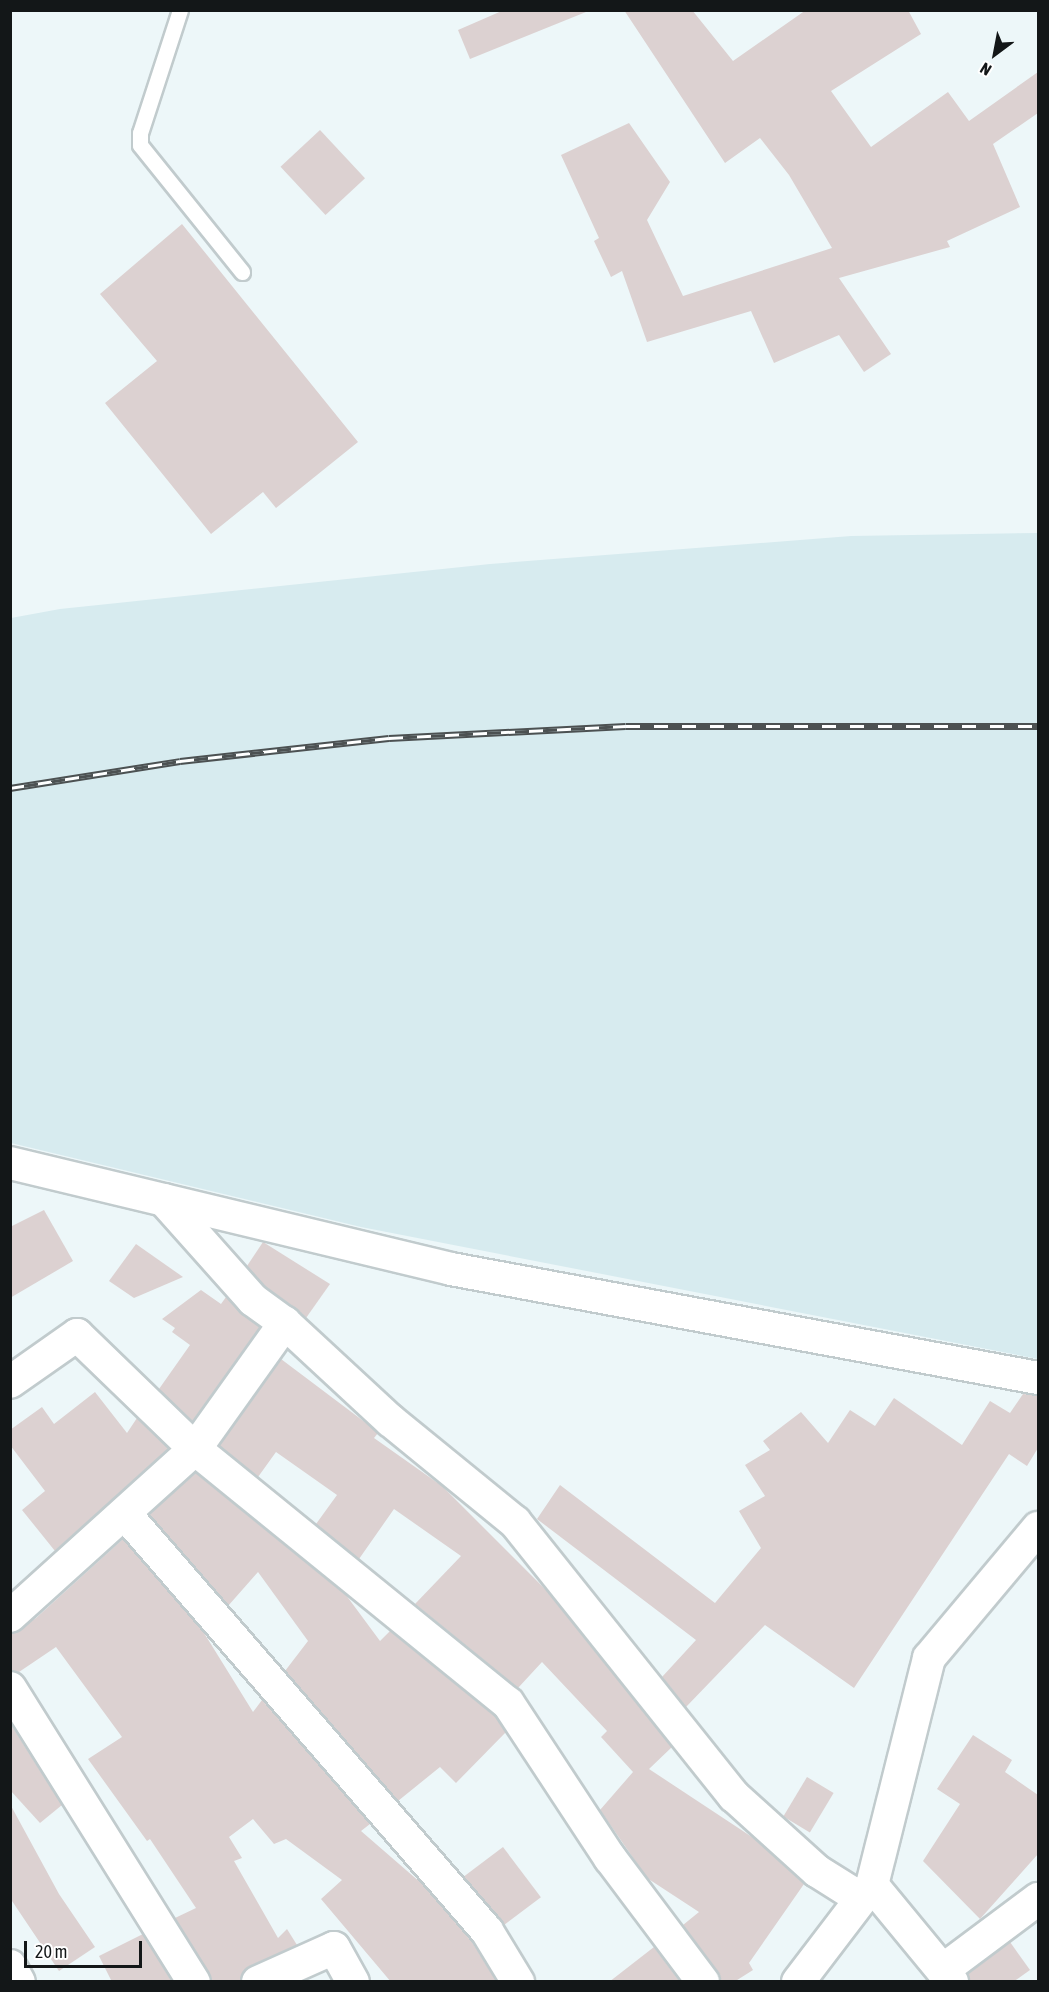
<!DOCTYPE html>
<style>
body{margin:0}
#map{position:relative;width:1049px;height:1992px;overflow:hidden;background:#edf7f9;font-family:"Asap Condensed",sans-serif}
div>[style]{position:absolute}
.built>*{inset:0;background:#d7ebef}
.building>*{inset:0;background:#dcd1d1;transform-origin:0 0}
.roads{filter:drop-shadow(2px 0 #c1cbcd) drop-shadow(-2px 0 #c1cbcd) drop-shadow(0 2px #c1cbcd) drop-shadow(0 -2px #c1cbcd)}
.lane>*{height:15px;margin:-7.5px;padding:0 7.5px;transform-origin:7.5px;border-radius:7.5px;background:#fff}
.street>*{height:32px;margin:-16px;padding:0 16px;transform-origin:16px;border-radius:16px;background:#fff}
.rail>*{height:7px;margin-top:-3.5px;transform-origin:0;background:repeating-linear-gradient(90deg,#fff 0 14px,#4c5152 0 28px);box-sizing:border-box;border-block:2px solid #4c5152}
span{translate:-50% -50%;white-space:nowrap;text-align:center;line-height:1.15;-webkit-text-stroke:5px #fff;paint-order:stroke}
.frame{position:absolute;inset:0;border:12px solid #131718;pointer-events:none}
.north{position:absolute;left:965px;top:24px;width:60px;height:60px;-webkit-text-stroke:4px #fff;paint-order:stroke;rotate:212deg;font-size:16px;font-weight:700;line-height:24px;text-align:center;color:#131718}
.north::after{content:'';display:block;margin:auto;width:21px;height:27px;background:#131718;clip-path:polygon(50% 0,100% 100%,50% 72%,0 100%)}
.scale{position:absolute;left:24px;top:1941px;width:118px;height:27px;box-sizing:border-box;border:3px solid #131718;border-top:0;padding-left:8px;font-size:18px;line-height:21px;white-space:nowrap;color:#131718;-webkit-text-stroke:4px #fff;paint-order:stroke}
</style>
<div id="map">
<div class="built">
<div style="clip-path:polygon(1038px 533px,1038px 1359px,361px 1227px,11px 1143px,11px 618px,60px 609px,490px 564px,851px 536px)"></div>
</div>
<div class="building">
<div style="clip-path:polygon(504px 10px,586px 10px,586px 12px,470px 59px,458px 30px)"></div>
<div style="clip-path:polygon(624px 10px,692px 10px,733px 61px,806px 10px,908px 10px,921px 34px,831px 91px,871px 147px,948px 92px,969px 121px,1038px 72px,1038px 113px,993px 144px,1020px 207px,947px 241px,950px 247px,839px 278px,891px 354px,864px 372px,839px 335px,774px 363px,751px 311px,647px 342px,622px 271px,611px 277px,594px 241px,599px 238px,561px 155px,629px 123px,670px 182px,647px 220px,683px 296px,832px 248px,789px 175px,760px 138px,725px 163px)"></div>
<div style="left:320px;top:130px;width:66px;height:54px;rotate:47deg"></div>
<div style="clip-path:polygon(182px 224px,358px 442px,276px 508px,263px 492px,211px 534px,105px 403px,157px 361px,100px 294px)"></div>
<div style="clip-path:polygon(44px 1210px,73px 1261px,10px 1298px,10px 1227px)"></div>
<div style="clip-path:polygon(263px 1242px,330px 1284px,306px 1318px,265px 1287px,247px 1266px)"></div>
<div style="clip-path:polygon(136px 1244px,183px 1277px,134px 1298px,109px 1281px)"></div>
<div style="clip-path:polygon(201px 1290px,221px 1304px,226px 1297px,260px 1327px,192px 1422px,159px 1389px,190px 1345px,172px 1332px,175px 1328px,162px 1319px)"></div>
<div style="clip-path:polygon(281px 1359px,370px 1426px,378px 1433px,374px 1438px,442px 1486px,549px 1593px,672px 1747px,649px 1769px,755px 1839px,804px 1884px,749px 1963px,753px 1970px,734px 1982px,721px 1982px,717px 1971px,683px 1925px,699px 1912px,647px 1878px,600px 1810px,633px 1772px,601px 1737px,607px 1731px,542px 1662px,518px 1688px,415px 1604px,461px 1556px,394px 1509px,359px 1559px,316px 1524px,337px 1495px,276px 1452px,258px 1477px,219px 1446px)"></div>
<div style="clip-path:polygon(95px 1392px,127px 1433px,137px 1418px,169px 1449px,55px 1551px,22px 1510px,45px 1491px,10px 1445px,10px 1430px,42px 1407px,54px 1424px)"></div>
<div style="clip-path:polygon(1023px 1394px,1038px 1395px,1038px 1448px,1027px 1466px,1009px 1454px,854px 1688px,765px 1625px,686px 1707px,662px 1677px,696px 1640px,537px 1519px,560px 1485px,715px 1603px,761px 1548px,739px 1511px,765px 1496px,745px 1465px,770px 1450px,763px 1441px,801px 1412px,828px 1443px,850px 1410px,875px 1426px,894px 1398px,962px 1445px,990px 1401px,1010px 1413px)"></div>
<div style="clip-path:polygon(196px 1473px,346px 1595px,380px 1641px,390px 1631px,495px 1716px,506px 1732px,456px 1783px,440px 1767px,398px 1801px,285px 1671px,308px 1641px,258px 1572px,228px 1606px,149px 1514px)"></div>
<div style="clip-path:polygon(123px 1539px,204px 1633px,253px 1712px,262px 1700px,370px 1824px,361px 1831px,421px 1883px,472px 1942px,497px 1982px,391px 1982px,321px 1899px,342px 1880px,286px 1839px,274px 1844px,253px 1819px,229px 1837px,242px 1858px,234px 1861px,278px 1938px,287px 1929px,297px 1945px,250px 1966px,240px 1982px,212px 1982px,175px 1918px,196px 1908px,150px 1839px,147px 1841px,88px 1759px,122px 1737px,56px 1647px,19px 1672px,10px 1670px,10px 1635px,36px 1618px)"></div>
<div style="clip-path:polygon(10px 1723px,62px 1805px,40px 1823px,10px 1790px)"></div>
<div style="clip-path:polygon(973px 1735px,1012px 1760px,1005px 1772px,1038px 1795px,1038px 1854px,980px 1919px,923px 1861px,960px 1804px,937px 1789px)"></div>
<div style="left:807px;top:1777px;width:31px;height:46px;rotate:31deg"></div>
<div style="clip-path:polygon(10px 1804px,59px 1894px,95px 1947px,59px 1971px,10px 1898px)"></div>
<div style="left:503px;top:1847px;width:63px;height:49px;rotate:53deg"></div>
<div style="clip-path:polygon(143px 1934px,172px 1982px,112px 1982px,99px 1956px)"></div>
<div style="clip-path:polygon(1010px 1942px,1030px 1970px,1013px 1982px,970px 1982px,968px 1974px)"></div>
<div style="clip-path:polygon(654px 1947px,680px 1982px,609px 1982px)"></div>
</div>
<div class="roads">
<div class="lane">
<div style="left:180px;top:10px;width:129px;rotate:108deg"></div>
<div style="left:140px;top:133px;width:12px;rotate:90deg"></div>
<div style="left:140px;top:145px;width:163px;rotate:51.2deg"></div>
</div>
<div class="street">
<div style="left:10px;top:1163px;width:454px;rotate:13.5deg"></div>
<div style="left:451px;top:1269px;width:597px;rotate:10.52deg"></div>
<div style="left:164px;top:1200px;width:134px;rotate:48.3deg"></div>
<div style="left:253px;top:1300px;width:39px;rotate:36deg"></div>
<div style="left:285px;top:1323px;width:144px;rotate:42.8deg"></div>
<div style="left:391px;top:1421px;width:160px;rotate:39.2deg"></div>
<div style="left:515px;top:1522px;width:351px;rotate:51.4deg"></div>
<div style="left:734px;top:1796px;width:112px;rotate:42.1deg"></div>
<div style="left:817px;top:1871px;width:51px;rotate:32.1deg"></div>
<div style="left:10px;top:1382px;width:82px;rotate:-35deg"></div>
<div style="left:77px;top:1335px;width:164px;rotate:44deg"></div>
<div style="left:195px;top:1449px;width:403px;rotate:39.1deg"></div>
<div style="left:508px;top:1703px;width:186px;rotate:56.7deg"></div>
<div style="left:610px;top:1858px;width:155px;rotate:53.1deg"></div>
<div style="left:126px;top:1515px;width:551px;rotate:49.05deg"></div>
<div style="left:487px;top:1931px;width:60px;rotate:58.7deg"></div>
<div style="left:10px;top:1616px;width:249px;rotate:-42.1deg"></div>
<div style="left:195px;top:1449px;width:155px;rotate:-54.5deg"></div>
<div style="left:10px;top:1688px;width:347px;rotate:58deg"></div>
<div style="left:872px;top:1885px;width:126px;rotate:50.5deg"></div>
<div style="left:10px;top:1966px;width:18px;rotate:61deg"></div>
<div style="left:943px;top:1970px;width:119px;rotate:-36.8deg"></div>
<div style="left:258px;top:1982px;width:83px;rotate:-24.1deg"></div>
<div style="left:334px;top:1948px;width:39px;rotate:61deg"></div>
<div style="left:798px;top:1982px;width:122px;rotate:-52.7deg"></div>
<div style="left:872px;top:1885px;width:234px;rotate:-75.9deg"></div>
<div style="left:929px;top:1658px;width:170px;rotate:-50deg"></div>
</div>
</div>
<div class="rail">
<div style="left:10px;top:788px;width:172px;rotate:-9deg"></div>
<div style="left:180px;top:761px;width:210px;rotate:-6.3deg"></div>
<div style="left:389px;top:738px;width:237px;rotate:-2.9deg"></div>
<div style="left:626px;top:726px;width:412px"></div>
</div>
<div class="frame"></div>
<div class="north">N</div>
<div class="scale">20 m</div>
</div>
